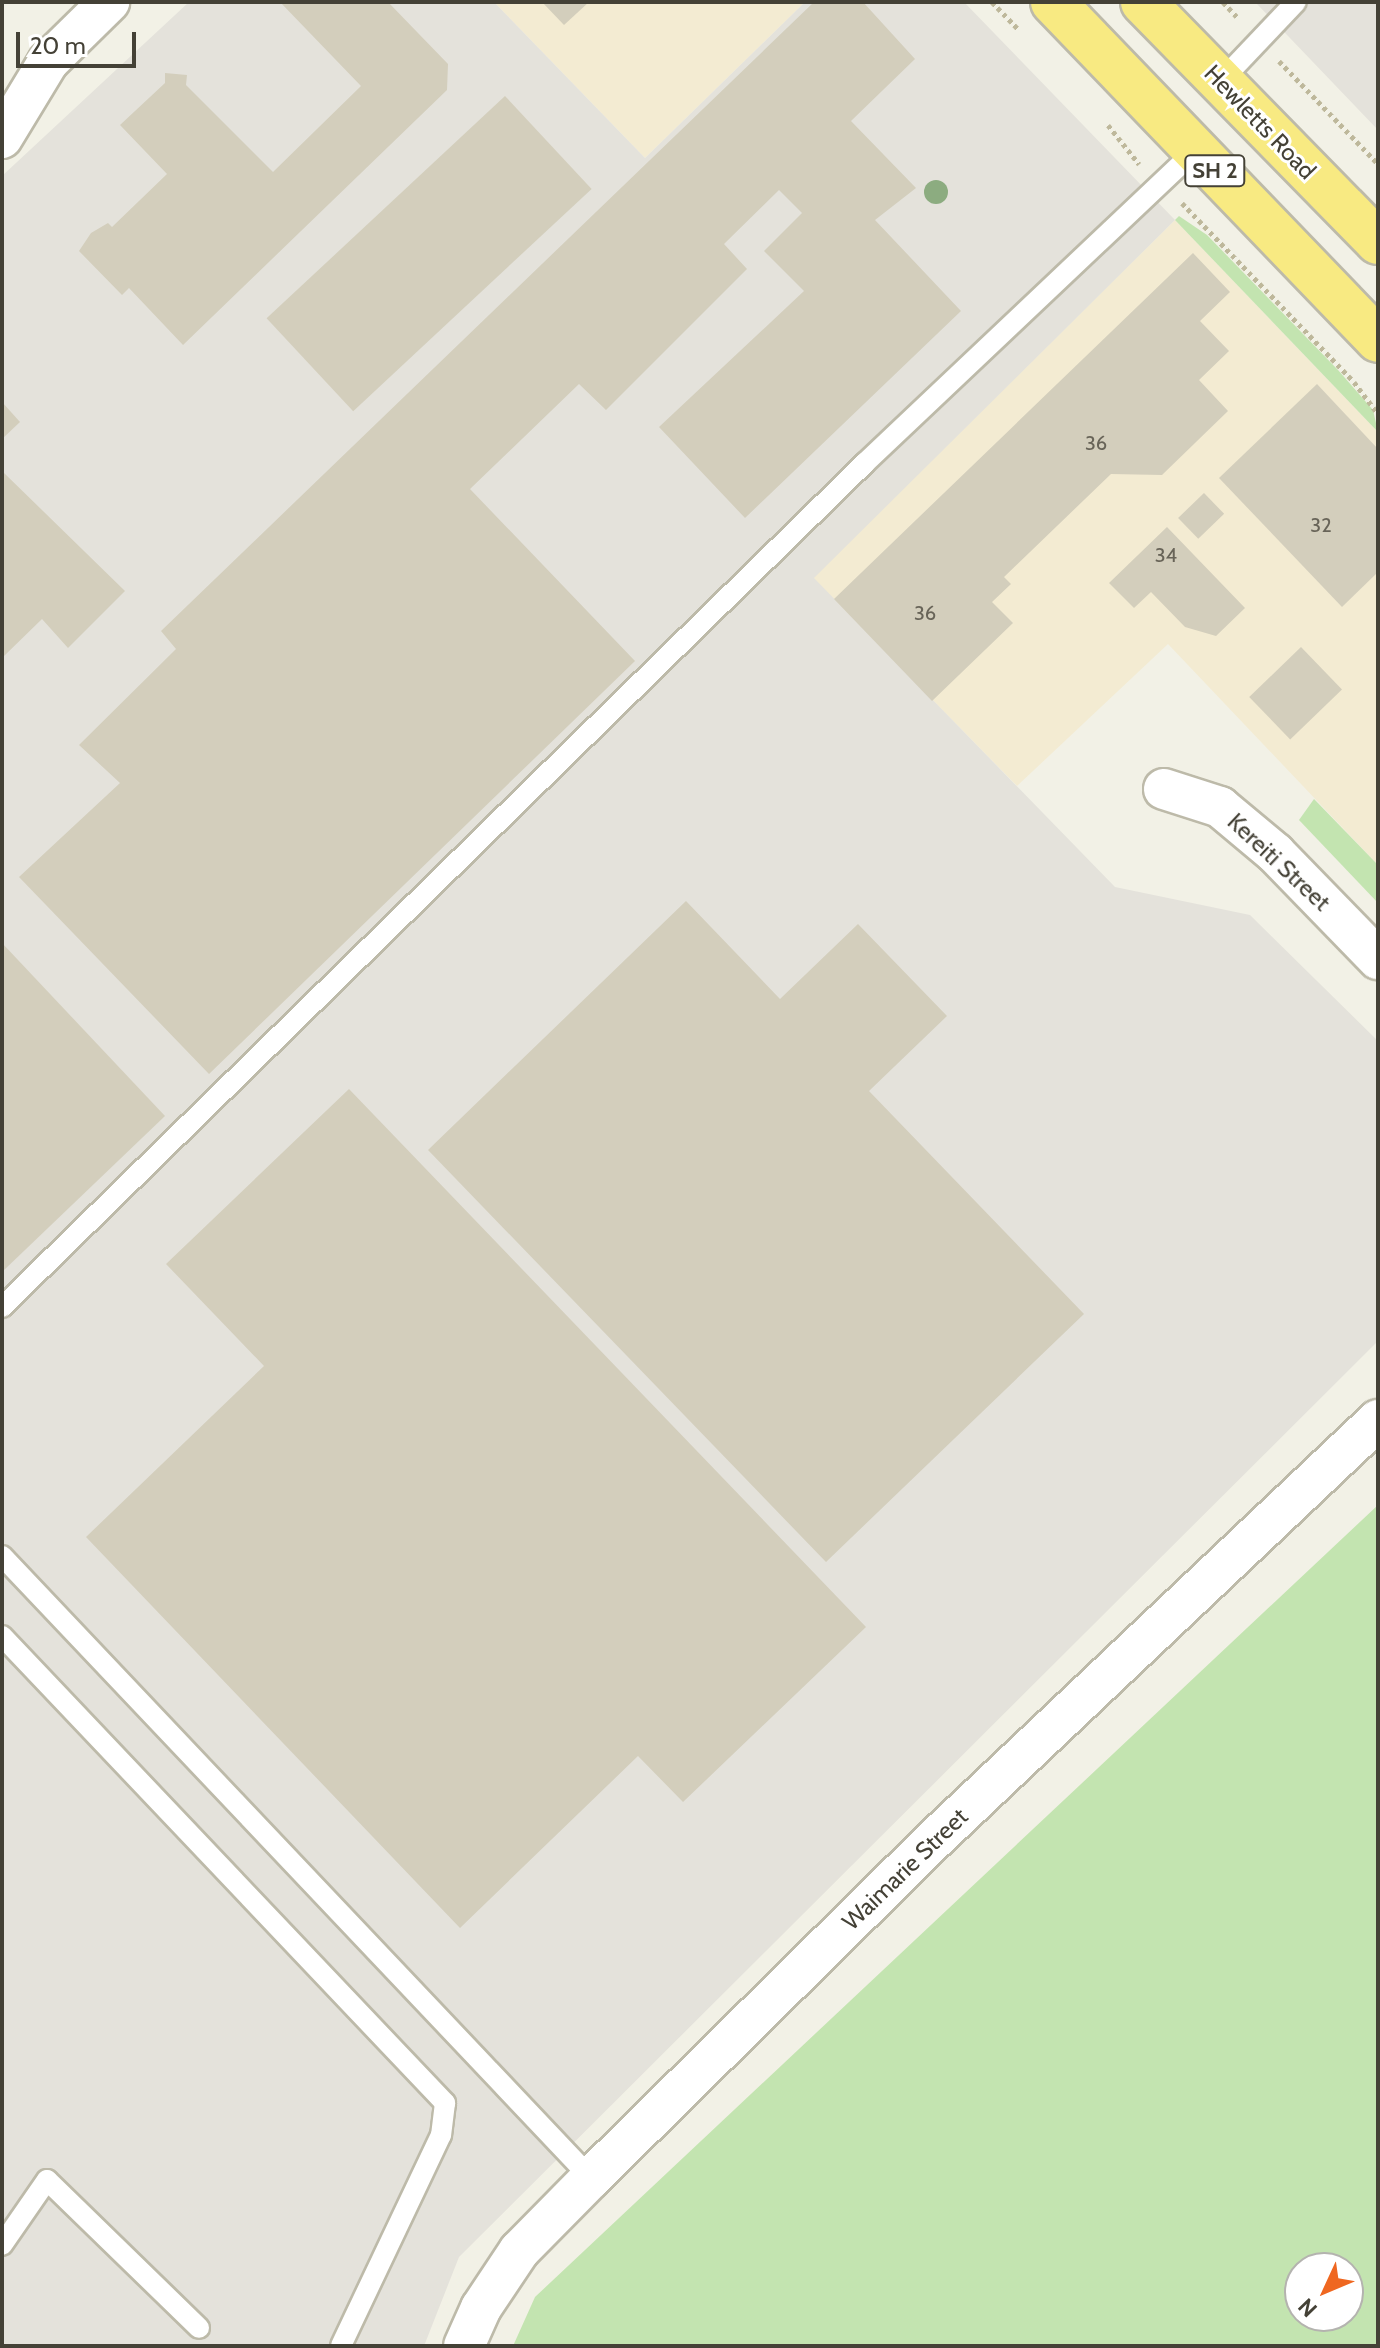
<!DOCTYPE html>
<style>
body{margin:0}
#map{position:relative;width:1380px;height:2348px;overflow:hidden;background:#f2f1e6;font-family:Cabin,sans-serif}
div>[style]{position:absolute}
.commercial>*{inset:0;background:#f3ebd2}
.industrial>*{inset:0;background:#e4e2db}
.green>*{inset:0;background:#c3e4b0}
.building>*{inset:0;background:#d3cebc;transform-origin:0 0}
.path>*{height:5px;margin-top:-2.5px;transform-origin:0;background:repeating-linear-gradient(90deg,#beb89b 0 4px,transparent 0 8px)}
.roads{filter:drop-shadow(2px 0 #bdbaa9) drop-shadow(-2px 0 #bdbaa9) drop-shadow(0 2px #bdbaa9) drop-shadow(0 -2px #bdbaa9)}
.service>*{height:20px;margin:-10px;padding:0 10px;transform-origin:10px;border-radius:10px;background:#fff}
.minor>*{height:40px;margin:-20px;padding:0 20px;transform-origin:20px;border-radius:20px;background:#fff}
.trunk>*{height:44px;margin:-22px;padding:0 22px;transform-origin:22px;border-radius:22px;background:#f8ea82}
.trees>*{width:24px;height:24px;margin:-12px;border-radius:50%;background:#8cac80}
span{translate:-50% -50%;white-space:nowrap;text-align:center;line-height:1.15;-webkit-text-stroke:6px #fff;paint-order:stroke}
.number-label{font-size:20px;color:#686458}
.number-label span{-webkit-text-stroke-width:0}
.shield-label span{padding:2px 6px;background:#fff;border:2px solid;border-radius:6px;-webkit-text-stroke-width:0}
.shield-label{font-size:22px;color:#444136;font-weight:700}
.street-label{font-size:24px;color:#444136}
.frame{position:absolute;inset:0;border:4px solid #444136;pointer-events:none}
.north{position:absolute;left:1284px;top:2252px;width:80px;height:80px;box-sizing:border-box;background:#fff;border:2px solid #b4b3af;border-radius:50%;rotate:226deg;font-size:22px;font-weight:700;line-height:32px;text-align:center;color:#444136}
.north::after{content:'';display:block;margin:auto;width:28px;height:36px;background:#ef6720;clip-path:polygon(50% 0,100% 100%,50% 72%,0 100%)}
.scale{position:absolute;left:16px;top:32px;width:120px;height:36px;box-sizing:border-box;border:4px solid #444136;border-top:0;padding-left:10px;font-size:24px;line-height:28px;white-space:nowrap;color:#444136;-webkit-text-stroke:6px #fff;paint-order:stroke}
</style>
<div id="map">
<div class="commercial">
<div style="clip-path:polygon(494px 2px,805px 2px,645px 158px)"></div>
<div style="clip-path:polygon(1175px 220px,1378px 432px,1378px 865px,1168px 644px,1017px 786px,813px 578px)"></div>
</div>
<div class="industrial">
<div style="clip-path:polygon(189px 2px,494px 2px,645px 158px,805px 2px,964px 2px,1175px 220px,814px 578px,1115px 887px,1250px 915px,1378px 1041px,1378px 1341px,459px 2257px,424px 2346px,2px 2346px,2px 176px)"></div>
<div style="clip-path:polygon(1255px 2px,1378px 2px,1378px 130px,1289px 37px)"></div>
</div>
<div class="green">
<div style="clip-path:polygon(1179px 216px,1207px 235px,1338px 370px,1373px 410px,1378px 432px,1175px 220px)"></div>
<div style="clip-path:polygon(1314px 799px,1378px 865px,1378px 903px,1299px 820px)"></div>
<div style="clip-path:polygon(evenodd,1378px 1505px,1378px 2346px,513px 2346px,535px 2297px,1378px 1505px,1300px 2268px,1348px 2268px,1348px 2316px,1300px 2316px,1300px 2268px)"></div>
</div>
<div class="building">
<div style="clip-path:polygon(280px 2px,388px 2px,448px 64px,447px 90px,183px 345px,129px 288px,122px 295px,79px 251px,91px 233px,108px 223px,112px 227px,167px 174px,120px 125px,165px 83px,165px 73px,187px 75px,186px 85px,273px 172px,361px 86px)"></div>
<div style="clip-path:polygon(542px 2px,589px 2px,564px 25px)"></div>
<div style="clip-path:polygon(814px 2px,863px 2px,915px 59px,851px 121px,916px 188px,875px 220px,961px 311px,745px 518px,659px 427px,804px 291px,764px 251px,802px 213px,779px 190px,724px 244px,747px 269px,606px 410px,579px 384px,470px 489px,635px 661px,209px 1074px,19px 877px,120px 783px,79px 745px,176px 649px,161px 631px)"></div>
<div style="left:505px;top:96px;width:127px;height:326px;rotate:47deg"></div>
<div style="clip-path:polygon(1193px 253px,1230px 292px,1200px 321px,1229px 351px,1199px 380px,1228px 411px,1162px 475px,1111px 474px,1004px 577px,1011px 584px,992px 602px,1013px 623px,932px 701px,834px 599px)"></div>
<div style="clip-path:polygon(1317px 384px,1378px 449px,1378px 572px,1342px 607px,1219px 478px)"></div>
<div style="clip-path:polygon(2px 402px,20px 422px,2px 439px)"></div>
<div style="clip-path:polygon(2px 471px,125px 591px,68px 648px,42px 619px,2px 658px)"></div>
<div style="left:1204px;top:493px;width:29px;height:36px;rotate:46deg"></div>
<div style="clip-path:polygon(1167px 527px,1245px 608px,1216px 636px,1185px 627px,1151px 592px,1134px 608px,1109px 583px)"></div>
<div style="left:1301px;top:647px;width:59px;height:72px;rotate:46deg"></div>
<div style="clip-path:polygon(686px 901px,780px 999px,858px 924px,947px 1016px,869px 1091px,1084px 1314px,826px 1562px,428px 1150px)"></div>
<div style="clip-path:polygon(2px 943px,165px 1116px,2px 1272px)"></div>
<div style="clip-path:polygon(349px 1089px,866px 1627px,683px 1802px,638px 1756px,460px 1928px,86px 1537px,264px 1366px,166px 1264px)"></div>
</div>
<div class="path">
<div style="left:992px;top:2px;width:39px;rotate:46deg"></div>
<div style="left:1223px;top:2px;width:23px;rotate:47deg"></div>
<div style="left:1279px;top:61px;width:143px;rotate:46.1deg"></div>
<div style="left:1108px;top:125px;width:50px;rotate:51.5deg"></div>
<div style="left:1182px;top:203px;width:248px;rotate:46.1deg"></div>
<div style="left:1354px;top:382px;width:40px;rotate:53deg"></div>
</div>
<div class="roads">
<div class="service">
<div style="left:1220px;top:82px;width:110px;rotate:-46.5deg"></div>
<div style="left:2px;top:1307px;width:1207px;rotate:-44.36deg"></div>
<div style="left:865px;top:463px;width:454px;rotate:-43.4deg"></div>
<div style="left:2px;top:1556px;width:857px;rotate:46.56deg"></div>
<div style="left:2px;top:1636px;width:644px;rotate:46.51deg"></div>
<div style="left:445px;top:2103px;width:32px;rotate:97deg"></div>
<div style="left:441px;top:2135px;width:233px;rotate:115.4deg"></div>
<div style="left:2px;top:2245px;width:79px;rotate:-55.3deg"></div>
<div style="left:47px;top:2180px;width:212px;rotate:44.2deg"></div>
</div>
<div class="minor">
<div style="left:2px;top:138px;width:89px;rotate:-58.8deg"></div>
<div style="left:48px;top:62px;width:86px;rotate:-44.5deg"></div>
<div style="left:1164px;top:789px;width:59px;rotate:17.8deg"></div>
<div style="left:1220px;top:807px;width:72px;rotate:39.9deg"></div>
<div style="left:1275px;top:853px;width:148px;rotate:45.8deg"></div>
<div style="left:464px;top:2346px;width:42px;rotate:-65.9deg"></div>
<div style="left:481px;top:2308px;width:69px;rotate:-56.3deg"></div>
<div style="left:519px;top:2251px;width:103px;rotate:-45.4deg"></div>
<div style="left:591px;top:2178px;width:489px;rotate:-44.6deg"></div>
<div style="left:939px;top:1835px;width:604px;rotate:-43.39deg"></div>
</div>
<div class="trunk">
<div style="left:1053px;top:2px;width:469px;rotate:46.1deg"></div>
<div style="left:1143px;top:2px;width:336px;rotate:45.6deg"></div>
</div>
</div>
<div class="trees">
<div style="left:936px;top:192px"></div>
</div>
<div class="number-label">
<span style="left:1096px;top:443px">36</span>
<span style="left:1321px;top:525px">32</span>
<span style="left:1166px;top:555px">34</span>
<span style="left:925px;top:613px">36</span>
</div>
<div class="shield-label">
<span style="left:1215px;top:171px">SH 2</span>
</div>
<div class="street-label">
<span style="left:1260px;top:122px;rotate:46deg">Hewletts Road</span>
<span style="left:1279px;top:862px;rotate:43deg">Kereiti Street</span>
<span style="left:905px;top:1869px;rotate:-44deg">Waimarie Street</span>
</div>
<div class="frame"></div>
<div class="north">N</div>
<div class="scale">20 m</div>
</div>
